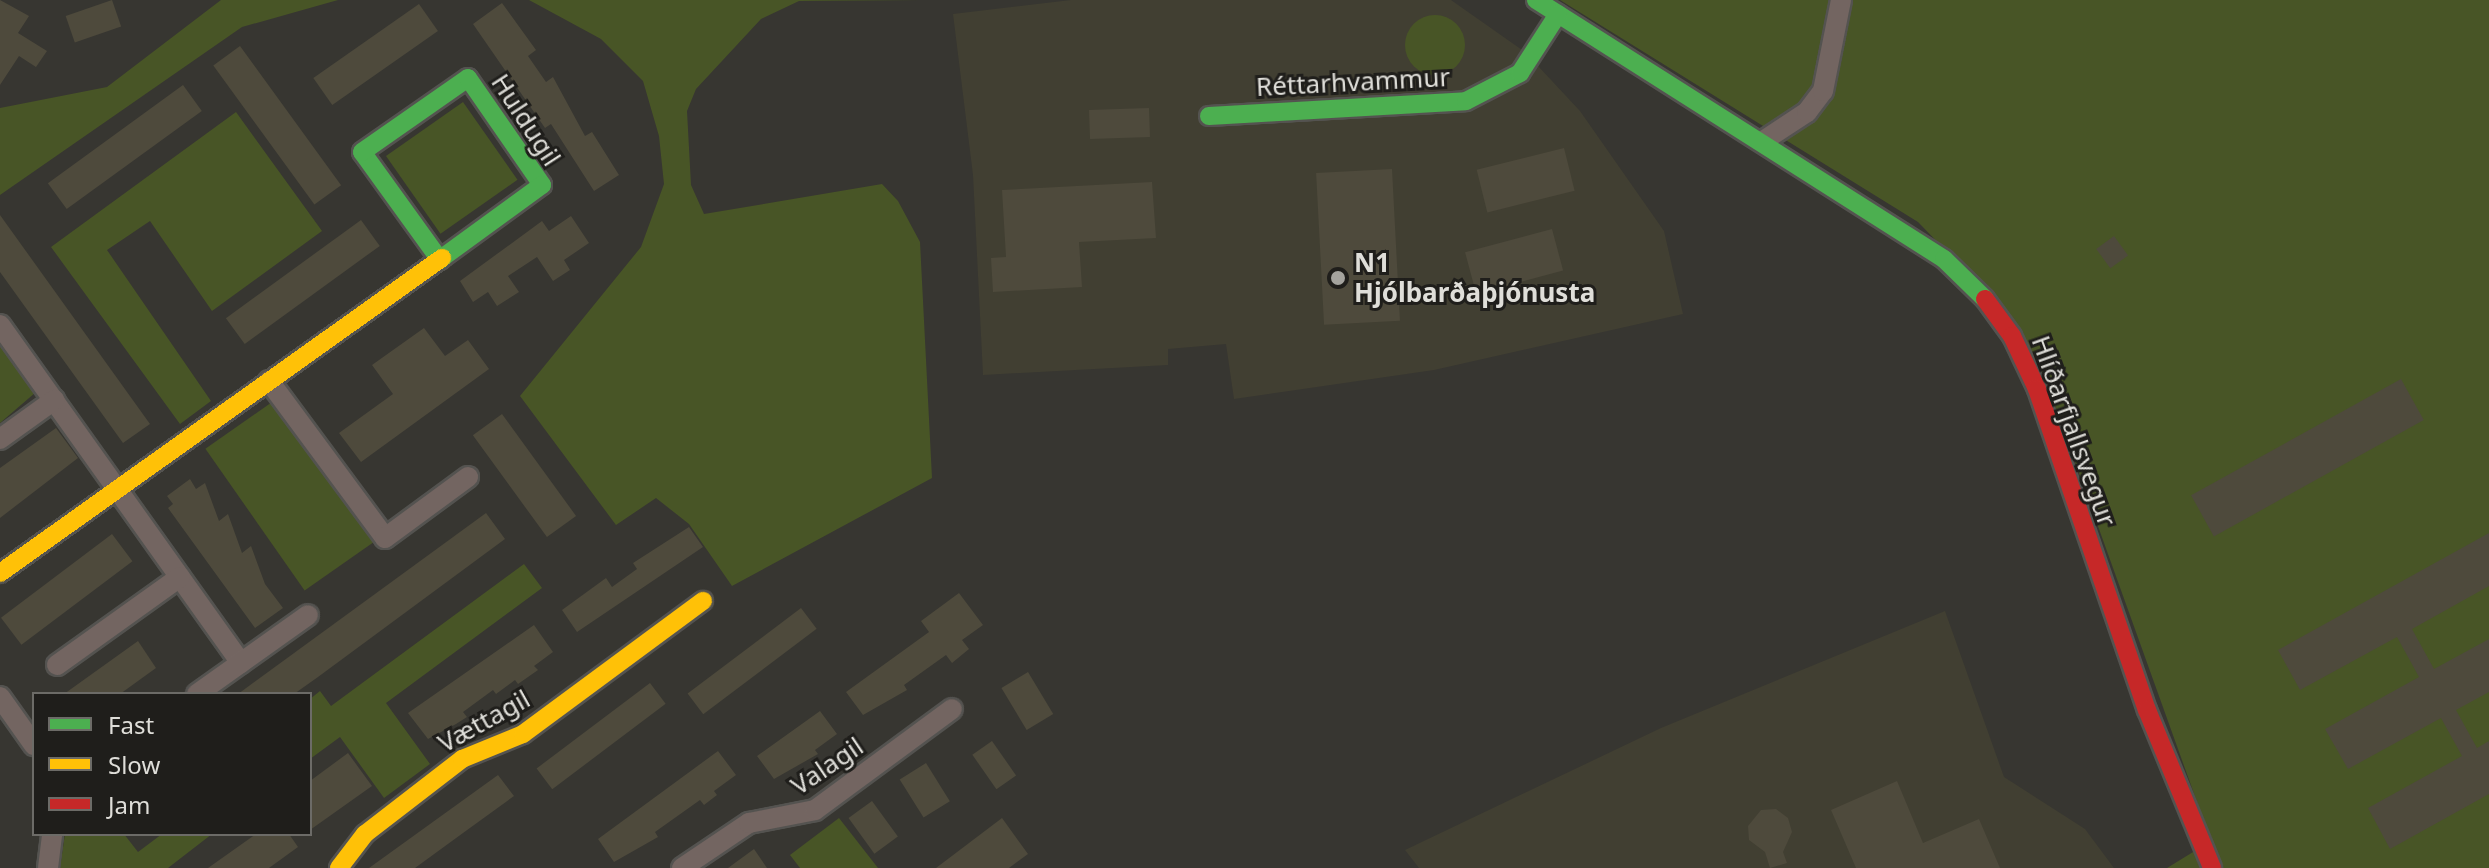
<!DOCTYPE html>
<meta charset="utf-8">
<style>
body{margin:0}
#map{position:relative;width:2489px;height:868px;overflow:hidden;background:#373631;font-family:"Noto Sans",sans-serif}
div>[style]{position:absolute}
.built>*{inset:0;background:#413f32}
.green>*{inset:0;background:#485526;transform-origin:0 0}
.round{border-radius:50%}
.building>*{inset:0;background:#4e4a3c;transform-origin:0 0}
.roads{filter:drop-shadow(2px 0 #545350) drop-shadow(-2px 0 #545350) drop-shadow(0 2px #545350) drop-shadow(0 -2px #545350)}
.street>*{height:20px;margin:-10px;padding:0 10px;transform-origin:10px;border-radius:10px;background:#736561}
.fast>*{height:18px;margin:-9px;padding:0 9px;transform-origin:9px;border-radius:9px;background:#4caf50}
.slow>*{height:18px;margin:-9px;padding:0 9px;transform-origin:9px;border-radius:9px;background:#ffc107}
.jam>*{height:18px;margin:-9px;padding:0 9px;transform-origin:9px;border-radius:9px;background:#c62828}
.dots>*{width:22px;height:22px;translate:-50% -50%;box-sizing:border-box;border:4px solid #1f1e1b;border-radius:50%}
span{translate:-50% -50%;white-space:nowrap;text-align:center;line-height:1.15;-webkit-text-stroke:6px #1f1e1b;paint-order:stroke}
.street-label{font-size:26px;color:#dfded9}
.poi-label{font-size:26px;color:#dfded9;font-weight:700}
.left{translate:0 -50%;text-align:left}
.legend{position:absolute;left:32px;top:692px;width:280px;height:144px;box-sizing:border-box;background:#1f1e1b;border:2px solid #6c6b67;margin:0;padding:10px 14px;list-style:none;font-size:24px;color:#dfded9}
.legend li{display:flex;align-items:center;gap:16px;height:40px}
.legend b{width:40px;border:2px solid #6c6b67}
</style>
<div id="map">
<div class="built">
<div style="clip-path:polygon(1071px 0,1451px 0,1525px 52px,1580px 111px,1664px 231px,1683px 314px,1434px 370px,1234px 399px,1226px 344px,1168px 349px,1168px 365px,983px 375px,973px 175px,953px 14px)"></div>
<div style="clip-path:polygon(1945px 611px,2004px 777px,2085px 829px,2114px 868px,1419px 868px,1405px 850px,1661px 728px)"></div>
</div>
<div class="green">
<div style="clip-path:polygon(221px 0,338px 0,242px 27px,0 195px,0 108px,107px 87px)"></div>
<div style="clip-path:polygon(529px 0,921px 0,799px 1px,761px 19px,696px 89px,687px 111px,691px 185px,704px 214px,882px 184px,898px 201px,920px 242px,932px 478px,732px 586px,689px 524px,656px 498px,616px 525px,520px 396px,641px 247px,664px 184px,659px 136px,643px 81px,601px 39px)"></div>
<div style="clip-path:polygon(1560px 0,2489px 0,2489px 868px,2167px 868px,2211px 841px,2052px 398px,2016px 323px,1918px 222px)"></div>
<div class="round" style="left:1405px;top:15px;width:60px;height:60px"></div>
<div style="left:463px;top:102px;width:95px;height:94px;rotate:55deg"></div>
<div style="clip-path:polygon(236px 112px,322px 231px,212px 311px,150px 221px,107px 250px,211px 401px,180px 424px,51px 247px)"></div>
<div style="clip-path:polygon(0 339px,36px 392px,0 423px)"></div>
<div style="left:275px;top:400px;width:173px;height:85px;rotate:55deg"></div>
<div style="clip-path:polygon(524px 564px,542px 588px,386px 703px,430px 764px,384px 798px,340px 737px,310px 759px,310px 699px,320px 691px,331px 706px)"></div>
<div style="clip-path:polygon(839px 818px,878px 868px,800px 868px,790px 855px)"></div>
<div style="clip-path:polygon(65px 834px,124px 834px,138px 852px,162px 834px,212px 834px,168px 868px,60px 868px)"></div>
</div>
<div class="building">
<div style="clip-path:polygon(0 0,29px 16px,18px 33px,47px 51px,36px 67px,19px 56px,0 85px)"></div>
<div style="left:112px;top:0;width:28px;height:49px;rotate:71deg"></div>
<div style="clip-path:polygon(502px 3px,536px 50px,528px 56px,546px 82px,553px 77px,585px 136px,592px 132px,619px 175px,594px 191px,551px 124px,545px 128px,473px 24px)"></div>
<div style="left:419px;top:4px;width:33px;height:129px;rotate:55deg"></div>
<div style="left:240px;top:46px;width:172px;height:33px;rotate:54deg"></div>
<div style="left:183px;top:85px;width:32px;height:167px;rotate:54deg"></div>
<div style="left:1149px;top:108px;width:29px;height:60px;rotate:88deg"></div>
<div style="left:1564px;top:148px;width:44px;height:90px;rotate:76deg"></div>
<div style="left:1392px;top:169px;width:152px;height:76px;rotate:87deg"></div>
<div style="clip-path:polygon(1152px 182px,1156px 238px,1079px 242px,1082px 287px,993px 292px,991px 258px,1006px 257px,1002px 190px)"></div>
<div style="clip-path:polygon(0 215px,150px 424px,123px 443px,0 272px)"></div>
<div style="clip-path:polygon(571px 216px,589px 243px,564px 260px,570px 270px,553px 281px,537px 257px,508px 276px,519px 292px,497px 306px,488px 292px,473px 302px,460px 281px,542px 221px,549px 231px)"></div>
<div style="left:361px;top:220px;width:32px;height:167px;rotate:54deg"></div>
<div style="left:1552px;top:229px;width:43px;height:90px;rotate:75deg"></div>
<div style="left:2114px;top:236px;width:24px;height:22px;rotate:54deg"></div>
<div style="clip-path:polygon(424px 328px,445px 356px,468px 340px,489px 369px,361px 462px,339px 433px,393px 394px,372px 365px)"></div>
<div style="left:2401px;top:379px;width:47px;height:240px;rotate:61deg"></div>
<div style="left:502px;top:414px;width:126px;height:36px;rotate:54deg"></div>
<div style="clip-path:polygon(56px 428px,78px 458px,0 518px,0 468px)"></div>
<div style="clip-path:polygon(190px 479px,196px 489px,205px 483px,219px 521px,228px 514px,242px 553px,251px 546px,265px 584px,283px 608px,255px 628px,168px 508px,173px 504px,167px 496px)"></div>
<div style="clip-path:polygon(486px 513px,505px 539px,318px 677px,294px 694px,238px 694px)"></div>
<div style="clip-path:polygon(689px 527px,703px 547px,577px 632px,562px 610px,606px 578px,612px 587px,637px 569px,633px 563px)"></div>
<div style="clip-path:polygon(2489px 533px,2489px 586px,2412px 629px,2434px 669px,2489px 639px,2489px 692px,2456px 710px,2477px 748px,2489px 741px,2489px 794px,2390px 849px,2368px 808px,2462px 756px,2441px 718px,2348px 769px,2325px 729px,2419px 677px,2397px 637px,2300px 690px,2278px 650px)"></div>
<div style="left:112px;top:534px;width:34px;height:139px;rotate:53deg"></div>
<div style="clip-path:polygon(959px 593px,983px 625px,962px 640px,969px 649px,952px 663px,946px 655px,904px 685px,907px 690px,863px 715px,846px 692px,929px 632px,921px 621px)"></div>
<div style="left:801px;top:608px;width:26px;height:142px;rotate:53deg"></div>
<div style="clip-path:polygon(534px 625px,553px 652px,534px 666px,538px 670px,518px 684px,515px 680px,496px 694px,493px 690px,463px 712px,467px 717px,456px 724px,428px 739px,408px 713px)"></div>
<div style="clip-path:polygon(138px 641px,156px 668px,120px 694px,64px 694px)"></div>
<div style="left:1028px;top:672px;width:49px;height:31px;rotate:59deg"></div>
<div style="left:650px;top:683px;width:26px;height:142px;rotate:53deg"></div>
<div style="clip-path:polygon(820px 711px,837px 734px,815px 750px,818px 754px,774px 779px,757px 756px)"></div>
<div style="left:992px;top:741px;width:42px;height:24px;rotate:55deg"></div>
<div style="clip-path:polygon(718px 751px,736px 775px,714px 791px,717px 795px,704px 805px,700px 800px,655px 832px,658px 837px,614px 862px,598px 839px)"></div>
<div style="clip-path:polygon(348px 753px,372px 786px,310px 830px,310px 781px)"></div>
<div style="left:926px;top:763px;width:45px;height:31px;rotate:58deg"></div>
<div style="clip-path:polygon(498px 775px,514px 796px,463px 833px,415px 868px,369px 868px)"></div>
<div style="clip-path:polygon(1897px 781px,1923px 843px,1979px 819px,2000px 868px,1856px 868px,1831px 810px)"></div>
<div style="left:872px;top:801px;width:44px;height:29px;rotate:54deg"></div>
<div style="clip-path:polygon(1776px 809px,1788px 818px,1792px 832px,1783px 852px,1787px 863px,1770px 868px,1765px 852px,1749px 840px,1748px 826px,1761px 810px)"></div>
<div style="clip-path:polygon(1002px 818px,1028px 854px,1009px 868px,936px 868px)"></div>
<div style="clip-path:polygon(256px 834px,289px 834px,298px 847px,269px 868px,208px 868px)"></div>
<div style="clip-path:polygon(754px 849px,767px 868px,728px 868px)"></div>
</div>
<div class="roads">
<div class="street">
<div style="left:1763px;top:141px;width:53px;rotate:-33.4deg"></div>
<div style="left:1807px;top:112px;width:26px;rotate:-53deg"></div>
<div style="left:1823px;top:91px;width:93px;rotate:-78.8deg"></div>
<div style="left:0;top:325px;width:415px;rotate:54.5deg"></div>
<div style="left:269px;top:381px;width:195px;rotate:53.5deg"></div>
<div style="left:385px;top:538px;width:103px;rotate:-36.3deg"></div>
<div style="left:0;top:439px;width:67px;rotate:-35.8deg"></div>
<div style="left:57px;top:665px;width:151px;rotate:-35.6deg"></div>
<div style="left:197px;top:694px;width:136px;rotate:-35.4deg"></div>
<div style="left:0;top:697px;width:59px;rotate:54.7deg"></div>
<div style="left:48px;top:868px;width:34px;rotate:-83deg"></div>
<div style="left:682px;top:868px;width:81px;rotate:-33.9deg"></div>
<div style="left:749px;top:823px;width:67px;rotate:-11.1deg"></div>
<div style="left:815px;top:810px;width:170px;rotate:-36.4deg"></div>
</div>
<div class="fast">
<div style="left:1536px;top:0;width:483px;rotate:32.4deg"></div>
<div style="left:1944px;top:259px;width:57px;rotate:44.3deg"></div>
<div style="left:1209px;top:116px;width:257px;rotate:-3.3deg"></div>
<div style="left:1466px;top:101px;width:61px;rotate:-27.4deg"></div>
<div style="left:1520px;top:73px;width:70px;rotate:-57.2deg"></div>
<div style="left:440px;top:260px;width:133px;rotate:-125.8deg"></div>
<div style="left:362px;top:152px;width:129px;rotate:-34.9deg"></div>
<div style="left:468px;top:78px;width:130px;rotate:55.3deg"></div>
<div style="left:542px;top:185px;width:124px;rotate:143.9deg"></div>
</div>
<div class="slow">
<div style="left:0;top:573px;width:543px;rotate:-35.48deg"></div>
<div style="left:339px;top:868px;width:43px;rotate:-52.6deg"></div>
<div style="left:365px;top:834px;width:123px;rotate:-37.7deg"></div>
<div style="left:462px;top:759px;width:66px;rotate:-22.3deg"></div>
<div style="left:523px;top:734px;width:224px;rotate:-36.5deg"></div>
</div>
<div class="jam">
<div style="left:1985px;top:299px;width:46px;rotate:53.9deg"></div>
<div style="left:2012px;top:336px;width:59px;rotate:64.7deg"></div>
<div style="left:2037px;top:389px;width:339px;rotate:71.1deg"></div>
<div style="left:2147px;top:710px;width:171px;rotate:67.6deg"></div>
</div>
</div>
<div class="dots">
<div style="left:1338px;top:278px;background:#a4a39e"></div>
</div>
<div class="street-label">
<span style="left:1353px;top:82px;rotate:-3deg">Réttarhvammur</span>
<span style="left:526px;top:120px;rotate:57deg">Huldugil</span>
<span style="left:2074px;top:431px;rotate:70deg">Hlíðarfjallsvegur</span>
<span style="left:484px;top:721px;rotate:-29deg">Vættagil</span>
<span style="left:827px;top:766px;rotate:-34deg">Valagil</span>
</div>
<div class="poi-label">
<span class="left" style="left:1354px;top:278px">N1<br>Hjólbarðaþjónusta</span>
</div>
<ul class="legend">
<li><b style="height:10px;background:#4caf50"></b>Fast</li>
<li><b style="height:10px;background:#ffc107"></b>Slow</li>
<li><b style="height:10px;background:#c62828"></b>Jam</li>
</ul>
</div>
